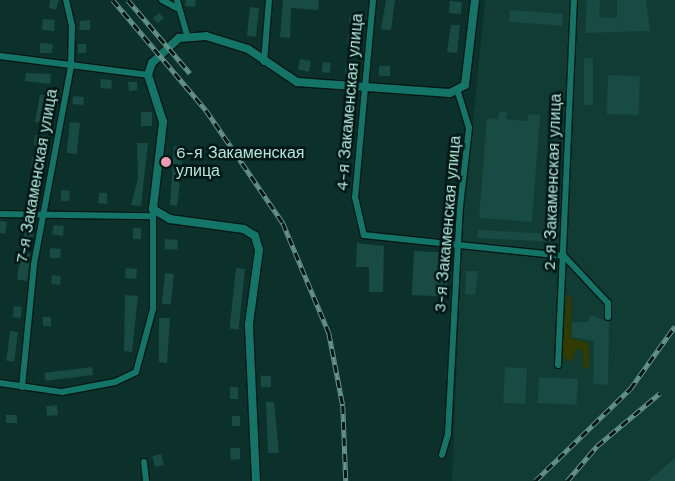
<!DOCTYPE html>
<meta charset="utf-8">
<style>
body{margin:0}
#map{position:relative;width:675px;height:481px;overflow:hidden;background:#0c312b;font-family:"Work Sans",sans-serif}
div>[style]{position:absolute}
.built>*{inset:0;background:#113c34}
.green>*{inset:0;background:#313b00}
.building>*{inset:0;background:#174b43;transform-origin:0 0}
.roads{filter:drop-shadow(1px 0 #071613) drop-shadow(-1px 0 #071613) drop-shadow(0 1px #071613) drop-shadow(0 -1px #071613)}
.minor>*{height:6px;margin:-3px;padding:0 3px;transform-origin:3px;border-radius:3px;background:#137567}
.tertiary>*{height:8px;margin:-4px;padding:0 4px;transform-origin:4px;border-radius:4px;background:#137567}
.rail>*{height:4.5px;margin-top:-2.25px;transform-origin:0;background:repeating-linear-gradient(90deg,#011713 0 8px,#659289 0 16px);box-sizing:border-box;border-block:1px solid #659289}
.dots>*{width:14px;height:14px;translate:-50% -50%;box-sizing:border-box;border:2px solid #011713;border-radius:50%}
span{translate:-50% -50%;white-space:nowrap;text-align:center;line-height:1.15;-webkit-text-stroke:5px #011713;paint-order:stroke}
.street-label{font-size:16px;color:#b4e7dc}
.poi-label{font-size:16px;color:#b4e7dc}
.left{translate:0 -50%;text-align:left}
</style>
<div id="map">
<div class="built">
<div style="clip-path:polygon(485px 0,675px 0,675px 481px,452px 481px,462px 234px)"></div>
</div>
<div class="green">
<div style="clip-path:polygon(567px 295px,571px 296px,571px 338px,589px 343px,589px 370px,583px 366px,583px 351px,577px 348px,571px 362px,562px 357px)"></div>
</div>
<div class="building">
<div style="clip-path:polygon(50px 0,59px 0,56px 10px,49px 8px)"></div>
<div style="clip-path:polygon(186px 0,196px 0,195px 7px,185px 6px)"></div>
<div style="clip-path:polygon(283px 0,319px 0,318px 10px,291px 8px,290px 38px,280px 37px)"></div>
<div style="clip-path:polygon(386px 0,395px 0,391px 30px,381px 29px)"></div>
<div style="clip-path:polygon(587px 0,600px 0,599px 17px,617px 18px,617px 0,646px 0,650px 31px,585px 33px)"></div>
<div style="left:450px;top:1px;width:12px;height:12px;rotate:5deg"></div>
<div style="left:250px;top:7px;width:9px;height:29px;rotate:6deg"></div>
<div style="left:510px;top:10px;width:53px;height:12px;rotate:4deg"></div>
<div style="clip-path:polygon(159px 13px,164px 18px,158px 23px,153px 18px)"></div>
<div style="left:350px;top:14px;width:12px;height:9px;rotate:5deg"></div>
<div style="left:43px;top:19px;width:12px;height:11px;rotate:5deg"></div>
<div style="clip-path:polygon(90px 20px,90px 30px,79px 30px,80px 21px)"></div>
<div style="clip-path:polygon(451px 25px,460px 25px,457px 53px,447px 52px)"></div>
<div style="left:348px;top:34px;width:11px;height:10px;rotate:5deg"></div>
<div style="clip-path:polygon(40px 43px,53px 44px,52px 53px,40px 53px)"></div>
<div style="left:78px;top:44px;width:8px;height:9px"></div>
<div style="left:584px;top:58px;width:9px;height:47px"></div>
<div style="left:300px;top:59px;width:11px;height:11px;rotate:10deg"></div>
<div style="left:323px;top:62px;width:8px;height:10px;rotate:7deg"></div>
<div style="left:346px;top:63px;width:10px;height:11px;rotate:6deg"></div>
<div style="left:379px;top:66px;width:11px;height:10px"></div>
<div style="clip-path:polygon(26px 73px,51px 74px,50px 84px,25px 81px)"></div>
<div style="left:608px;top:75px;width:32px;height:39px;rotate:2deg"></div>
<div style="left:101px;top:79px;width:11px;height:9px;rotate:5deg"></div>
<div style="clip-path:polygon(128px 82px,137px 82px,137px 90px,129px 91px)"></div>
<div style="clip-path:polygon(40px 95px,49px 95px,47px 123px,35px 122px)"></div>
<div style="left:73px;top:96px;width:11px;height:8px;rotate:5deg"></div>
<div style="left:141px;top:112px;width:11px;height:14px"></div>
<div style="clip-path:polygon(499px 112px,507px 112px,506px 119px,528px 121px,528px 114px,540px 115px,532px 222px,479px 218px,487px 118px,498px 119px)"></div>
<div style="left:70px;top:122px;width:10px;height:31px;rotate:6deg"></div>
<div style="clip-path:polygon(35px 135px,45px 136px,45px 145px,34px 145px)"></div>
<div style="clip-path:polygon(137px 143px,148px 143px,141px 206px,131px 205px,138px 179px)"></div>
<div style="clip-path:polygon(174px 146px,184px 147px,177px 206px,170px 205px)"></div>
<div style="left:32px;top:157px;width:11px;height:10px;rotate:5deg"></div>
<div style="clip-path:polygon(61px 190px,70px 191px,69px 201px,61px 201px)"></div>
<div style="clip-path:polygon(99px 193px,107px 193px,107px 204px,98px 203px)"></div>
<div style="left:27px;top:198px;width:10px;height:9px;rotate:6deg"></div>
<div style="left:0;top:221px;width:7px;height:12px;rotate:8deg"></div>
<div style="left:25px;top:224px;width:9px;height:12px;rotate:6deg"></div>
<div style="clip-path:polygon(54px 225px,64px 226px,63px 236px,52px 234px)"></div>
<div style="left:133px;top:228px;width:8px;height:11px"></div>
<div style="left:478px;top:230px;width:74px;height:8px;rotate:3deg"></div>
<div style="left:165px;top:239px;width:13px;height:10px;rotate:4deg"></div>
<div style="clip-path:polygon(357px 243px,384px 246px,383px 292px,369px 292px,369px 267px,356px 267px)"></div>
<div style="clip-path:polygon(50px 248px,61px 249px,60px 258px,50px 258px)"></div>
<div style="left:414px;top:251px;width:35px;height:44px;rotate:3deg"></div>
<div style="left:20px;top:253px;width:10px;height:27px;rotate:6deg"></div>
<div style="left:126px;top:268px;width:11px;height:10px;rotate:5deg"></div>
<div style="left:236px;top:268px;width:9px;height:61px;rotate:6deg"></div>
<div style="clip-path:polygon(466px 271px,478px 271px,475px 295px,465px 294px)"></div>
<div style="left:165px;top:273px;width:9px;height:31px;rotate:6deg"></div>
<div style="left:52px;top:275px;width:9px;height:9px;rotate:6deg"></div>
<div style="clip-path:polygon(125px 295px,138px 296px,132px 352px,124px 351px)"></div>
<div style="left:14px;top:306px;width:8px;height:11px;rotate:7deg"></div>
<div style="clip-path:polygon(591px 315px,609px 322px,608px 385px,593px 384px,594px 341px,572px 337px,572px 322px,587px 322px)"></div>
<div style="left:43px;top:317px;width:8px;height:9px"></div>
<div style="clip-path:polygon(159px 318px,170px 318px,167px 363px,159px 362px)"></div>
<div style="left:10px;top:331px;width:8px;height:30px;rotate:7deg"></div>
<div style="left:92px;top:367px;width:8px;height:48px;rotate:83deg"></div>
<div style="left:505px;top:367px;width:22px;height:36px;rotate:3deg"></div>
<div style="left:261px;top:376px;width:10px;height:11px"></div>
<div style="left:539px;top:377px;width:39px;height:26px;rotate:3deg"></div>
<div style="left:230px;top:387px;width:8px;height:12px"></div>
<div style="clip-path:polygon(266px 402px,274px 402px,279px 453px,268px 453px)"></div>
<div style="left:57px;top:405px;width:10px;height:11px;rotate:84deg"></div>
<div style="left:6px;top:415px;width:11px;height:8px"></div>
<div style="left:240px;top:416px;width:10px;height:8px;rotate:90deg"></div>
<div style="clip-path:polygon(230px 448px,240px 448px,240px 459px,231px 460px)"></div>
<div style="left:161px;top:454px;width:11px;height:9px;rotate:75deg"></div>
<div style="clip-path:polygon(675px 458px,675px 481px,648px 481px)"></div>
</div>
<div class="roads">
<div class="minor">
<div style="left:162px;top:0;width:17px;rotate:28deg"></div>
<div style="left:177px;top:0;width:40px;rotate:74deg"></div>
<div style="left:373px;top:0;width:198px;rotate:95.2deg"></div>
<div style="left:355px;top:197px;width:39px;rotate:77deg"></div>
<div style="left:364px;top:235px;width:201px;rotate:6deg"></div>
<div style="left:564px;top:256px;width:64px;rotate:46.9deg"></div>
<div style="left:608px;top:303px;width:14px;rotate:90deg"></div>
<div style="left:0;top:56px;width:149px;rotate:7.3deg"></div>
<div style="left:264px;top:62px;width:62px;rotate:-85.4deg"></div>
<div style="left:0;top:214px;width:150px;rotate:0.8deg"></div>
<div style="left:558px;top:365px;width:365px;rotate:-87.5deg"></div>
<div style="left:0;top:383px;width:63px;rotate:8.3deg"></div>
<div style="left:62px;top:392px;width:54px;rotate:-10.7deg"></div>
<div style="left:115px;top:382px;width:23px;rotate:-25deg"></div>
<div style="left:136px;top:372px;width:65px;rotate:-74.9deg"></div>
<div style="left:153px;top:309px;width:100px;rotate:-90deg"></div>
<div style="left:22px;top:387px;width:124px;rotate:-84.4deg"></div>
<div style="left:34px;top:264px;width:201px;rotate:-79.4deg"></div>
<div style="left:71px;top:66px;width:40px;rotate:-88.6deg"></div>
<div style="left:72px;top:26px;width:27px;rotate:-103deg"></div>
<div style="left:442px;top:455px;width:22px;rotate:-74deg"></div>
<div style="left:448px;top:434px;width:227px;rotate:-87deg"></div>
<div style="left:460px;top:207px;width:80px;rotate:-83.5deg"></div>
<div style="left:469px;top:128px;width:39px;rotate:-107deg"></div>
<div style="left:144px;top:462px;width:19px;rotate:84deg"></div>
</div>
<div class="tertiary">
<div style="left:256px;top:481px;width:157px;rotate:-92.6deg"></div>
<div style="left:249px;top:324px;width:75px;rotate:-82.3deg"></div>
<div style="left:259px;top:250px;width:15px;rotate:-106deg"></div>
<div style="left:255px;top:236px;width:13px;rotate:-148deg"></div>
<div style="left:244px;top:229px;width:75px;rotate:-172.3deg"></div>
<div style="left:170px;top:219px;width:20px;rotate:-150deg"></div>
<div style="left:153px;top:209px;width:88px;rotate:-83.4deg"></div>
<div style="left:163px;top:122px;width:49px;rotate:-107.7deg"></div>
<div style="left:148px;top:75px;width:13px;rotate:-72deg"></div>
<div style="left:152px;top:63px;width:37px;rotate:-43deg"></div>
<div style="left:179px;top:38px;width:27px;rotate:-4deg"></div>
<div style="left:206px;top:36px;width:44px;rotate:17.2deg"></div>
<div style="left:248px;top:49px;width:59px;rotate:34deg"></div>
<div style="left:297px;top:82px;width:153px;rotate:4.1deg"></div>
<div style="left:450px;top:93px;width:17px;rotate:-28deg"></div>
<div style="left:465px;top:85px;width:86px;rotate:-83.3deg"></div>
</div>
</div>
<div class="rail">
<div style="left:113px;top:0;width:144px;rotate:49.8deg"></div>
<div style="left:206px;top:110px;width:137px;rotate:55.7deg"></div>
<div style="left:283px;top:223px;width:119px;rotate:67.3deg"></div>
<div style="left:329px;top:333px;width:74px;rotate:79.1deg"></div>
<div style="left:343px;top:406px;width:75px;rotate:87.7deg"></div>
<div style="left:128px;top:0;width:96px;rotate:49.7deg"></div>
<div style="left:535px;top:481px;width:132px;rotate:-44.1deg"></div>
<div style="left:630px;top:389px;width:77px;rotate:-54.5deg"></div>
<div style="left:567px;top:481px;width:46px;rotate:-49.4deg"></div>
<div style="left:597px;top:446px;width:82px;rotate:-40.1deg"></div>
</div>
<div class="dots">
<div style="left:166px;top:162px;background:#f09ab4"></div>
</div>
<div class="street-label">
<span style="left:350px;top:102px;rotate:-85deg">4-я Закаменская улица</span>
<span style="left:37px;top:176px;rotate:-80deg">7-я Закаменская улица</span>
<span style="left:553px;top:182px;rotate:-88deg">2-я Закаменская улица</span>
<span style="left:448px;top:224px;rotate:-85deg">3-я Закаменская улица</span>
</div>
<div class="poi-label">
<span class="left" style="left:176px;top:162px">6-я Закаменская<br>улица</span>
</div>
</div>
